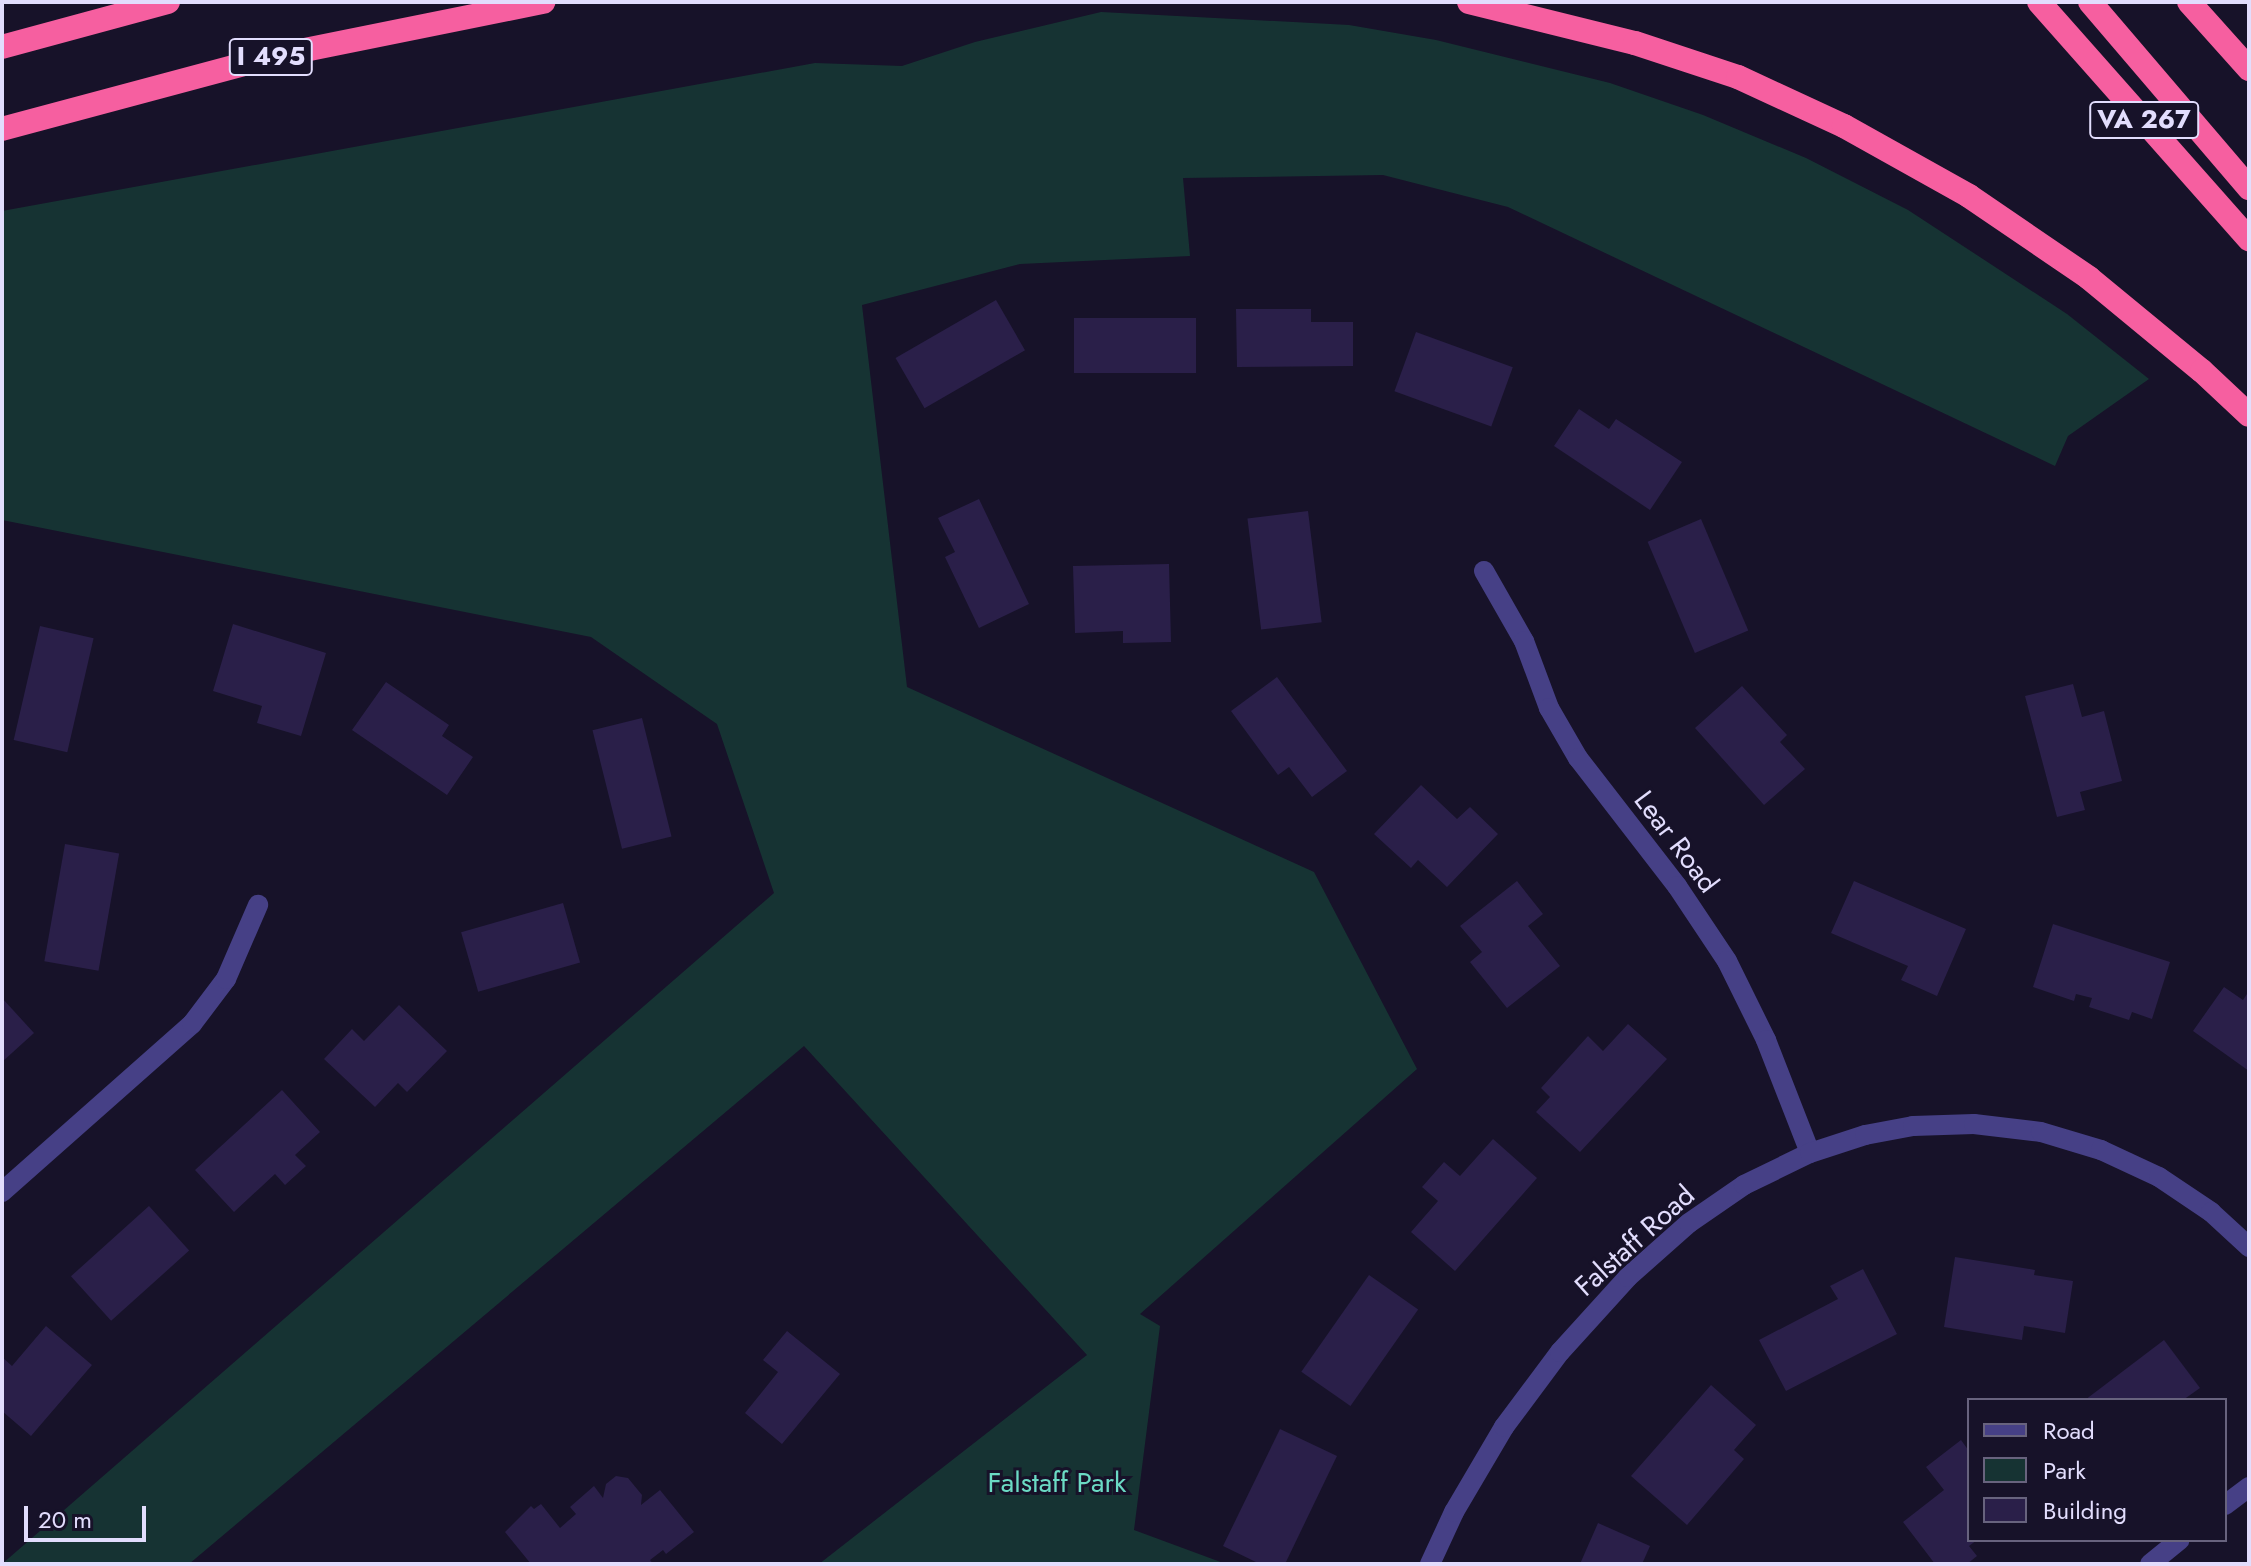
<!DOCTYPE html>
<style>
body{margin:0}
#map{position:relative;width:2251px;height:1566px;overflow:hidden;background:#171229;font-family:Jost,sans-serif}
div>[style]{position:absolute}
.green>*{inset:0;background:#163333}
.building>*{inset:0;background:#2a1f49;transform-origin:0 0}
.minor>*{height:20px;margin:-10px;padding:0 10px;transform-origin:10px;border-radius:10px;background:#464086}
.motorway>*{height:24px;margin:-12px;padding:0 12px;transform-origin:12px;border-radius:12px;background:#f65fa0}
span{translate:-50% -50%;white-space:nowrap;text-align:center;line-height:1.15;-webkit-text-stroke:6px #171229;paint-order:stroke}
.shield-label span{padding:2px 6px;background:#171229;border:2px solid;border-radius:6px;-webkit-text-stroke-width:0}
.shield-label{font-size:26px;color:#e2ddfd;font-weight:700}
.street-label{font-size:28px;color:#e2ddfd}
.park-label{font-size:28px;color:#6bdac4}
.frame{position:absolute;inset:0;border:4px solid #e2ddfd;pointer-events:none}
.legend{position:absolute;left:1967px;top:1398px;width:260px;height:144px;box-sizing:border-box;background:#171229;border:2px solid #68637e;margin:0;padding:10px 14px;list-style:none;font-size:24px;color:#e2ddfd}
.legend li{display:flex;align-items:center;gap:16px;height:40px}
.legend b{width:40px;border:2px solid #68637e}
.scale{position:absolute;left:24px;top:1506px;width:122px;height:36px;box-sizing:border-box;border:4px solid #e2ddfd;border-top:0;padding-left:10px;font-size:24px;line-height:28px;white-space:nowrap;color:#e2ddfd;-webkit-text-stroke:6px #171229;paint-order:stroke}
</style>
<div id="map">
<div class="green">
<div style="clip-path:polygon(1101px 12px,1349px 25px,1436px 40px,1610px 83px,1703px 115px,1806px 158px,1908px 210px,2067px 314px,2149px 379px,2068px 436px,2055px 466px,1508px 207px,1383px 175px,1183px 178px,1190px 256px,1020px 264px,862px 305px,907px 687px,1314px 872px,1417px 1069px,1140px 1314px,1160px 1326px,1134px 1530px,1226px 1564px,819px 1564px,1087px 1355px,804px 1046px,189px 1564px,2px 1564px,774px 893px,717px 724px,591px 637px,2px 520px,2px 211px,815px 63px,902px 66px,975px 42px)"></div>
</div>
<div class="building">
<div style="left:996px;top:300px;width:58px;height:116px;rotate:60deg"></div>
<div style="clip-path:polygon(1236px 309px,1311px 309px,1311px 322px,1353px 322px,1353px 366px,1237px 367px)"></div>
<div style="left:1196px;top:318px;width:55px;height:122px;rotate:90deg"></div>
<div style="left:1416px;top:332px;width:103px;height:63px;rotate:20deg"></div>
<div style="clip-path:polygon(1579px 409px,1609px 429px,1616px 419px,1682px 462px,1650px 510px,1554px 446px)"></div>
<div style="clip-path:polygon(979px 499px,1029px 604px,979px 628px,945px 557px,955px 552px,938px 518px)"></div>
<div style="left:1308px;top:511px;width:112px;height:61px;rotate:83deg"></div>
<div style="left:1701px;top:519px;width:121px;height:58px;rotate:67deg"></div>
<div style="clip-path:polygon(1169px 564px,1171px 642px,1123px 643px,1123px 631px,1075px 633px,1073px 566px)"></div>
<div style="clip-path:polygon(233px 624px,326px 653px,301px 736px,257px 723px,262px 706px,213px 691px)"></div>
<div style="left:40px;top:626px;width:55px;height:117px;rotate:13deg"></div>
<div style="clip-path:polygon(1277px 677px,1347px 771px,1312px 797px,1289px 767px,1278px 775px,1231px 711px)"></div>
<div style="clip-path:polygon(386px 682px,449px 725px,442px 736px,473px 757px,447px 795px,352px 730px)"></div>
<div style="clip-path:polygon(2073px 684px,2082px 717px,2104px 711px,2122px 781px,2080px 792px,2085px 810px,2057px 817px,2025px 696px)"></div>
<div style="clip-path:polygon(1742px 686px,1787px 735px,1780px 742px,1805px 769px,1764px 805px,1695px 728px)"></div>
<div style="left:642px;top:718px;width:122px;height:51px;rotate:76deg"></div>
<div style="clip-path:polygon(1421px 785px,1457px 819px,1470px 807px,1498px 834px,1447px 887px,1418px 860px,1411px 868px,1374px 834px)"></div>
<div style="left:65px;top:844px;width:55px;height:119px;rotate:10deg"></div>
<div style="clip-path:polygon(1517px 881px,1543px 914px,1528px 926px,1560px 966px,1507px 1008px,1470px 962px,1482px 952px,1460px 926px)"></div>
<div style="clip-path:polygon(1854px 881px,1966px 929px,1937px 996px,1901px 980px,1908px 966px,1831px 933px)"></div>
<div style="left:563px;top:903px;width:62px;height:106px;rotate:74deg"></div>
<div style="clip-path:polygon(2053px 924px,2170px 962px,2152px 1019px,2132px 1012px,2129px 1020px,2089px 1007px,2092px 998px,2076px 994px,2074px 1001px,2033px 987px)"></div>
<div style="clip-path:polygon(2224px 987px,2243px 1000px,2249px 991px,2249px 1071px,2193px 1031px)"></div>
<div style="clip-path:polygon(2px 998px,34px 1033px,2px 1062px)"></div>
<div style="clip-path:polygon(399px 1005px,447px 1051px,407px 1092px,398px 1083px,375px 1107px,324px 1059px,352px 1029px,364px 1041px)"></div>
<div style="clip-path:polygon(1628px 1024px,1667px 1059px,1580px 1152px,1536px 1112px,1550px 1097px,1541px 1088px,1588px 1036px,1603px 1051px)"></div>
<div style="clip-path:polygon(282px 1090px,320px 1132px,295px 1155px,306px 1166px,285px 1185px,275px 1174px,234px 1212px,195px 1170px)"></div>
<div style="clip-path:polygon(1493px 1139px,1537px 1178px,1455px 1271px,1411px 1232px,1438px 1201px,1422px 1187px,1444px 1162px,1460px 1176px)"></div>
<div style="left:149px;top:1206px;width:60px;height:105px;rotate:48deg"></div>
<div style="clip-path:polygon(1955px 1257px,2035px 1270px,2034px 1275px,2073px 1281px,2065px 1333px,2024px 1326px,2022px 1340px,1944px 1327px)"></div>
<div style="clip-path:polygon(1863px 1269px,1897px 1334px,1786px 1391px,1759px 1340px,1838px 1299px,1830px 1286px)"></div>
<div style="left:1369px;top:1275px;width:60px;height:118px;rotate:35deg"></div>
<div style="clip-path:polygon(46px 1326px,92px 1365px,31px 1436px,2px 1411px,2px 1357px,12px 1366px)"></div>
<div style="clip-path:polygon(787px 1331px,840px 1374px,782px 1444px,745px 1413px,778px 1372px,763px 1360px)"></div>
<div style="clip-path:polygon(2164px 1340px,2200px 1388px,2183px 1400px,2085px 1400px)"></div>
<div style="clip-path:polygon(1711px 1385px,1756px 1425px,1734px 1450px,1744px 1459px,1687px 1525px,1631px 1476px)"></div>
<div style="clip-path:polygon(1280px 1429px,1337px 1456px,1285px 1564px,1260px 1564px,1223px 1546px)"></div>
<div style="clip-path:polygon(1961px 1440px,1969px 1451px,1969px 1540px,1977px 1540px,1969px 1546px,1977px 1556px,1967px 1564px,1935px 1564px,1903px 1522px,1944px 1490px,1926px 1467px)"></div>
<div style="clip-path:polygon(616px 1476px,628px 1478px,642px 1495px,641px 1505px,660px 1490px,694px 1532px,666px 1554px,663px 1550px,650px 1560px,653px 1564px,531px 1564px,505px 1532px,531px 1506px,534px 1509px,541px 1504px,560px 1528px,576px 1514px,570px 1507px,594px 1486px,603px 1498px,606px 1484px)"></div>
<div style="clip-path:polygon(1598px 1523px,1650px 1546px,1642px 1564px,1580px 1564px)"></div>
</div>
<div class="minor">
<div style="left:1484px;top:571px;width:81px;rotate:60.3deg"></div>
<div style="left:1524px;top:641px;width:72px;rotate:69.5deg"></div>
<div style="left:1549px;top:708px;width:58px;rotate:59.9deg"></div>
<div style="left:1578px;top:758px;width:162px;rotate:52.3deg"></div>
<div style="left:1677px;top:886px;width:90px;rotate:56.3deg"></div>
<div style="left:1727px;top:961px;width:88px;rotate:63.7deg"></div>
<div style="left:1766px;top:1040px;width:121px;rotate:68.7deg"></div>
<div style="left:2px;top:1192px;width:254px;rotate:-41.5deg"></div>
<div style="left:192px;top:1024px;width:56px;rotate:-52.9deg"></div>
<div style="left:226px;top:979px;width:81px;rotate:-66.6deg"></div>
<div style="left:2225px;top:1505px;width:30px;rotate:-37deg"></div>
<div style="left:1430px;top:1564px;width:57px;rotate:-65.2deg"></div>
<div style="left:1454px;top:1512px;width:99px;rotate:-59.5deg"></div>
<div style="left:1504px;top:1427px;width:94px;rotate:-53.3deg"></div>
<div style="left:1560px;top:1352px;width:101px;rotate:-47.8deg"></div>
<div style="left:1628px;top:1277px;width:81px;rotate:-41.5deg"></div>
<div style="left:1689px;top:1223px;width:67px;rotate:-34.6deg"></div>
<div style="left:1744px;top:1185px;width:73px;rotate:-25.9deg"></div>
<div style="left:1810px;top:1153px;width:58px;rotate:-18.1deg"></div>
<div style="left:1865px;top:1135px;width:49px;rotate:-10.6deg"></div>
<div style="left:1913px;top:1126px;width:61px;rotate:-1.9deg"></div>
<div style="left:1974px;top:1124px;width:67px;rotate:6.8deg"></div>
<div style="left:2041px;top:1132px;width:63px;rotate:16.7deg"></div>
<div style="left:2101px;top:1150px;width:64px;rotate:25deg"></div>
<div style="left:2159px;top:1177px;width:63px;rotate:33.9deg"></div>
<div style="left:2211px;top:1212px;width:52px;rotate:42.6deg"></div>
<div style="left:2150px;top:1564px;width:38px;rotate:-39deg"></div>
</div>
<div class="motorway">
<div style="left:1469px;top:2px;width:171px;rotate:13.9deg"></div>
<div style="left:1635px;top:43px;width:108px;rotate:18.3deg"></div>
<div style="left:1738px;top:77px;width:117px;rotate:24.8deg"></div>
<div style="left:1844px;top:126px;width:143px;rotate:29.2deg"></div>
<div style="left:1969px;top:196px;width:145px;rotate:34.3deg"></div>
<div style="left:2089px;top:278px;width:146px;rotate:39.5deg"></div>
<div style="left:2202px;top:371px;width:64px;rotate:43.1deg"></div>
<div style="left:2039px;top:2px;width:317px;rotate:48.5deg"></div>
<div style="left:2090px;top:2px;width:245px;rotate:49.5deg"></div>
<div style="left:2189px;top:2px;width:90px;rotate:48.2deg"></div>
<div style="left:2px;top:47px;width:172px;rotate:-15.2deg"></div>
<div style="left:2px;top:129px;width:278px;rotate:-15deg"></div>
<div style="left:270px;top:57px;width:279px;rotate:-11.4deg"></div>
</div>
<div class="shield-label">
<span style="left:271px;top:57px">I 495</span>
<span style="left:2144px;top:120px">VA 267</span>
</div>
<div class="street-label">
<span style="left:1676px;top:842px;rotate:53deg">Lear Road</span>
<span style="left:1635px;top:1241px;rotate:-42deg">Falstaff Road</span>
</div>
<div class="park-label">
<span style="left:1057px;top:1483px">Falstaff Park</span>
</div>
<div class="frame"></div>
<ul class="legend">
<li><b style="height:10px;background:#464086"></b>Road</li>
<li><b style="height:22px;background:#163333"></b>Park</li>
<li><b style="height:22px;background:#2a1f49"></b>Building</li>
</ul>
<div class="scale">20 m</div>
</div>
